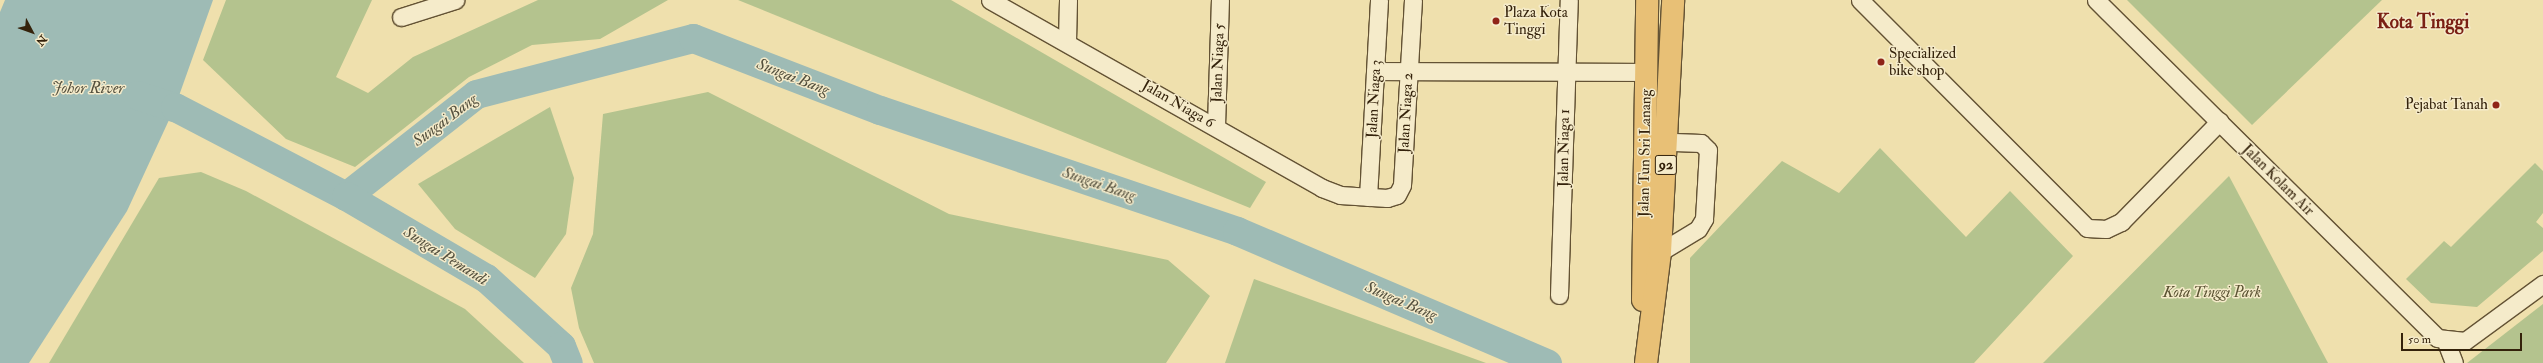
<!DOCTYPE html>
<style>
body{margin:0}
#map{position:relative;width:2543px;height:363px;overflow:hidden;background:#efe0ad;font-family:"IM FELL Double Pica",serif}
div>[style]{position:absolute}
.green>*{inset:0;background:#b4c38e}
.water>*{inset:0;background:#9ebbb5}
.river>*{height:29px;margin:-14.5px;padding:0 14.5px;transform-origin:14.5px;border-radius:14.5px;background:#9ebbb5}
.roads{filter:drop-shadow(1px 0 #635234) drop-shadow(-1px 0 #635234) drop-shadow(0 1px #635234) drop-shadow(0 -1px #635234)}
.street>*{height:17px;margin:-8.5px;padding:0 8.5px;transform-origin:8.5px;border-radius:8.5px;background:#f5ebca}
.primary>*{height:22px;margin:-11px;padding:0 11px;transform-origin:11px;border-radius:11px;background:#e8c076}
.dots>*{width:11px;height:11px;translate:-50% -50%;box-sizing:border-box;border:2px solid #f5ebca;border-radius:50%}
span{translate:-50% -50%;white-space:nowrap;text-align:center;line-height:1.15;-webkit-text-stroke:3px #f5ebca;paint-order:stroke}
.shield-label span{padding:1px 3px;background:#f5ebca;border:1px solid;border-radius:3px;-webkit-text-stroke-width:0}
.shield-label{font-size:14px;color:#34220b;font-weight:700}
.poi-label{font-size:15px;color:#34220b}
.left{translate:0 -50%;text-align:left}
.right{translate:-100% -50%;text-align:right}
.street-label{font-size:15px;color:#34220b}
.park-label{font-size:15px;color:#5a5232;font-style:italic}
.water-label{font-size:16px;color:#54503e;font-style:italic}
.district-label{font-size:19px;color:#7a1f14;font-weight:700}
.north{position:absolute;left:12px;top:12px;width:40px;height:40px;-webkit-text-stroke:3px #f5ebca;paint-order:stroke;rotate:131deg;font-size:11px;font-weight:700;line-height:16px;text-align:center;color:#34220b}
.north::after{content:'';display:block;margin:auto;width:14px;height:18px;background:#34220b;clip-path:polygon(50% 0,100% 100%,50% 72%,0 100%)}
.scale{position:absolute;left:2401px;top:333px;width:121px;height:18px;box-sizing:border-box;border:2px solid #34220b;border-top:0;padding-left:5px;font-size:12px;line-height:14px;white-space:nowrap;color:#34220b;-webkit-text-stroke:3px #f5ebca;paint-order:stroke}
</style>
<div id="map">
<div class="green">
<div style="clip-path:polygon(226px 0,372px 0,336px 77px,368px 93px,413px 57px,538px 0,668px 0,600px 39px,532px 45px,469px 77px,355px 167px,286px 139px,203px 60px)"></div>
<div style="clip-path:polygon(738px 0,951px 0,1266px 182px,1250px 208px)"></div>
<div style="clip-path:polygon(2127px 0,2382px 0,2252px 125px)"></div>
<div style="clip-path:polygon(708px 92px,949px 214px,1168px 260px,1210px 296px,1166px 363px,594px 363px,579px 328px,571px 288px,593px 234px,603px 114px)"></div>
<div style="clip-path:polygon(550px 107px,574px 178px,566px 234px,535px 278px,455px 229px,418px 184px)"></div>
<div style="clip-path:polygon(1880px 148px,1966px 237px,2010px 191px,2073px 256px,1974px 363px,1690px 363px,1690px 258px,1782px 161px,1839px 193px)"></div>
<div style="clip-path:polygon(2535px 163px,2543px 171px,2543px 213px,2536px 222px,2543px 228px,2543px 251px,2477px 307px,2431px 303px,2406px 279px,2444px 241px,2451px 247px)"></div>
<div style="clip-path:polygon(201px 172px,246px 191px,465px 309px,524px 363px,49px 363px,159px 178px)"></div>
<div style="clip-path:polygon(2229px 176px,2328px 363px,2043px 363px)"></div>
<div style="clip-path:polygon(1254px 279px,1486px 363px,1225px 363px)"></div>
<div style="clip-path:polygon(2543px 304px,2543px 363px,2467px 363px)"></div>
</div>
<div class="water">
<div style="clip-path:polygon(5px 0,213px 0,175px 107px,127px 211px,29px 363px,0 363px,0 12px)"></div>
</div>
<div class="river">
<div style="left:137px;top:95px;width:40px;rotate:18deg"></div>
<div style="left:175px;top:107px;width:193px;rotate:27.5deg"></div>
<div style="left:346px;top:196px;width:165px;rotate:-38.1deg"></div>
<div style="left:476px;top:94px;width:224px;rotate:-14.5deg"></div>
<div style="left:693px;top:38px;width:200px;rotate:21.1deg"></div>
<div style="left:880px;top:110px;width:377px;rotate:18.7deg"></div>
<div style="left:1237px;top:231px;width:337px;rotate:23.1deg"></div>
<div style="left:346px;top:196px;width:162px;rotate:30.4deg"></div>
<div style="left:486px;top:278px;width:101px;rotate:42.2deg"></div>
<div style="left:561px;top:346px;width:18px;rotate:68deg"></div>
</div>
<div class="roads">
<div class="street">
<div style="left:990px;top:0;width:382px;rotate:29.5deg"></div>
<div style="left:1322px;top:188px;width:19px;rotate:21deg"></div>
<div style="left:1340px;top:195px;width:47px;rotate:3.7deg"></div>
<div style="left:1387px;top:198px;width:10px;rotate:-17deg"></div>
<div style="left:1397px;top:195px;width:11px;rotate:-63deg"></div>
<div style="left:1402px;top:185px;width:185px;rotate:-86.6deg"></div>
<div style="left:1860px;top:0;width:322px;rotate:45.1deg"></div>
<div style="left:2087px;top:228px;width:19px;rotate:3deg"></div>
<div style="left:2106px;top:229px;width:17px;rotate:-25deg"></div>
<div style="left:2121px;top:222px;width:141px;rotate:-45.6deg"></div>
<div style="left:2096px;top:0;width:480px;rotate:44.7deg"></div>
<div style="left:2437px;top:338px;width:28px;rotate:6deg"></div>
<div style="left:2465px;top:341px;width:97px;rotate:-36.2deg"></div>
<div style="left:401px;top:17px;width:57px;rotate:-17.5deg"></div>
<div style="left:1067px;top:41px;width:41px;rotate:-88.6deg"></div>
<div style="left:1375px;top:71px;width:270px;rotate:0.2deg"></div>
<div style="left:1216px;top:126px;width:126px;rotate:-88.2deg"></div>
<div style="left:1368px;top:197px;width:197px;rotate:-86.8deg"></div>
<div style="left:1660px;top:252px;width:44px;rotate:-31.2deg"></div>
<div style="left:1698px;top:229px;width:12px;rotate:-59deg"></div>
<div style="left:1704px;top:219px;width:69px;rotate:-86.7deg"></div>
<div style="left:1708px;top:150px;width:10px;rotate:-135deg"></div>
<div style="left:1701px;top:143px;width:34px;rotate:-178deg"></div>
<div style="left:1559px;top:295px;width:295px;rotate:-88.1deg"></div>
<div style="left:2446px;top:342px;width:22px;rotate:69deg"></div>
</div>
<div class="primary">
<div style="left:1643px;top:300px;width:300px;rotate:-89.2deg"></div>
<div style="left:1646px;top:363px;width:112px;rotate:-82.8deg"></div>
<div style="left:1660px;top:252px;width:252px;rotate:-87deg"></div>
</div>
</div>
<div class="dots">
<div style="left:1496px;top:21px;background:#8f2418"></div>
<div style="left:1881px;top:62px;background:#8f2418"></div>
<div style="left:2496px;top:105px;background:#8f2418"></div>
</div>
<div class="shield-label">
<span style="left:1666px;top:165px">92</span>
</div>
<div class="poi-label">
<span class="left" style="left:1504px;top:21px">Plaza Kota<br>Tinggi</span>
<span class="left" style="left:1889px;top:62px">Specialized<br>bike shop</span>
<span class="right" style="left:2488px;top:105px">Pejabat Tanah</span>
</div>
<div class="street-label">
<span style="left:1218px;top:63px;rotate:-88deg">Jalan Niaga 5</span>
<span style="left:1374px;top:99px;rotate:-87deg">Jalan Niaga 3</span>
<span style="left:1178px;top:104px;rotate:30deg">Jalan Niaga 6</span>
<span style="left:1406px;top:113px;rotate:-87deg">Jalan Niaga 2</span>
<span style="left:1564px;top:148px;rotate:-89deg">Jalan Niaga 1</span>
<span style="left:1645px;top:153px;rotate:-89deg">Jalan Tun Sri Lanang</span>
<span style="left:2278px;top:180px;rotate:45deg">Jalan Kolam Air</span>
</div>
<div class="park-label">
<span style="left:2212px;top:293px">Kota Tinggi Park</span>
</div>
<div class="water-label">
<span style="left:793px;top:77px;rotate:21deg">Sungai Bang</span>
<span style="left:88px;top:88px">Johor River</span>
<span style="left:445px;top:120px;rotate:-37deg">Sungai Bang</span>
<span style="left:1099px;top:184px;rotate:19deg">Sungai Bang</span>
<span style="left:446px;top:256px;rotate:32deg">Sungai Pemandi</span>
<span style="left:1401px;top:301px;rotate:23deg">Sungai Bang</span>
</div>
<div class="district-label">
<span style="left:2423px;top:23px">Kota Tinggi</span>
</div>
<div class="north">N</div>
<div class="scale">50 m</div>
</div>
